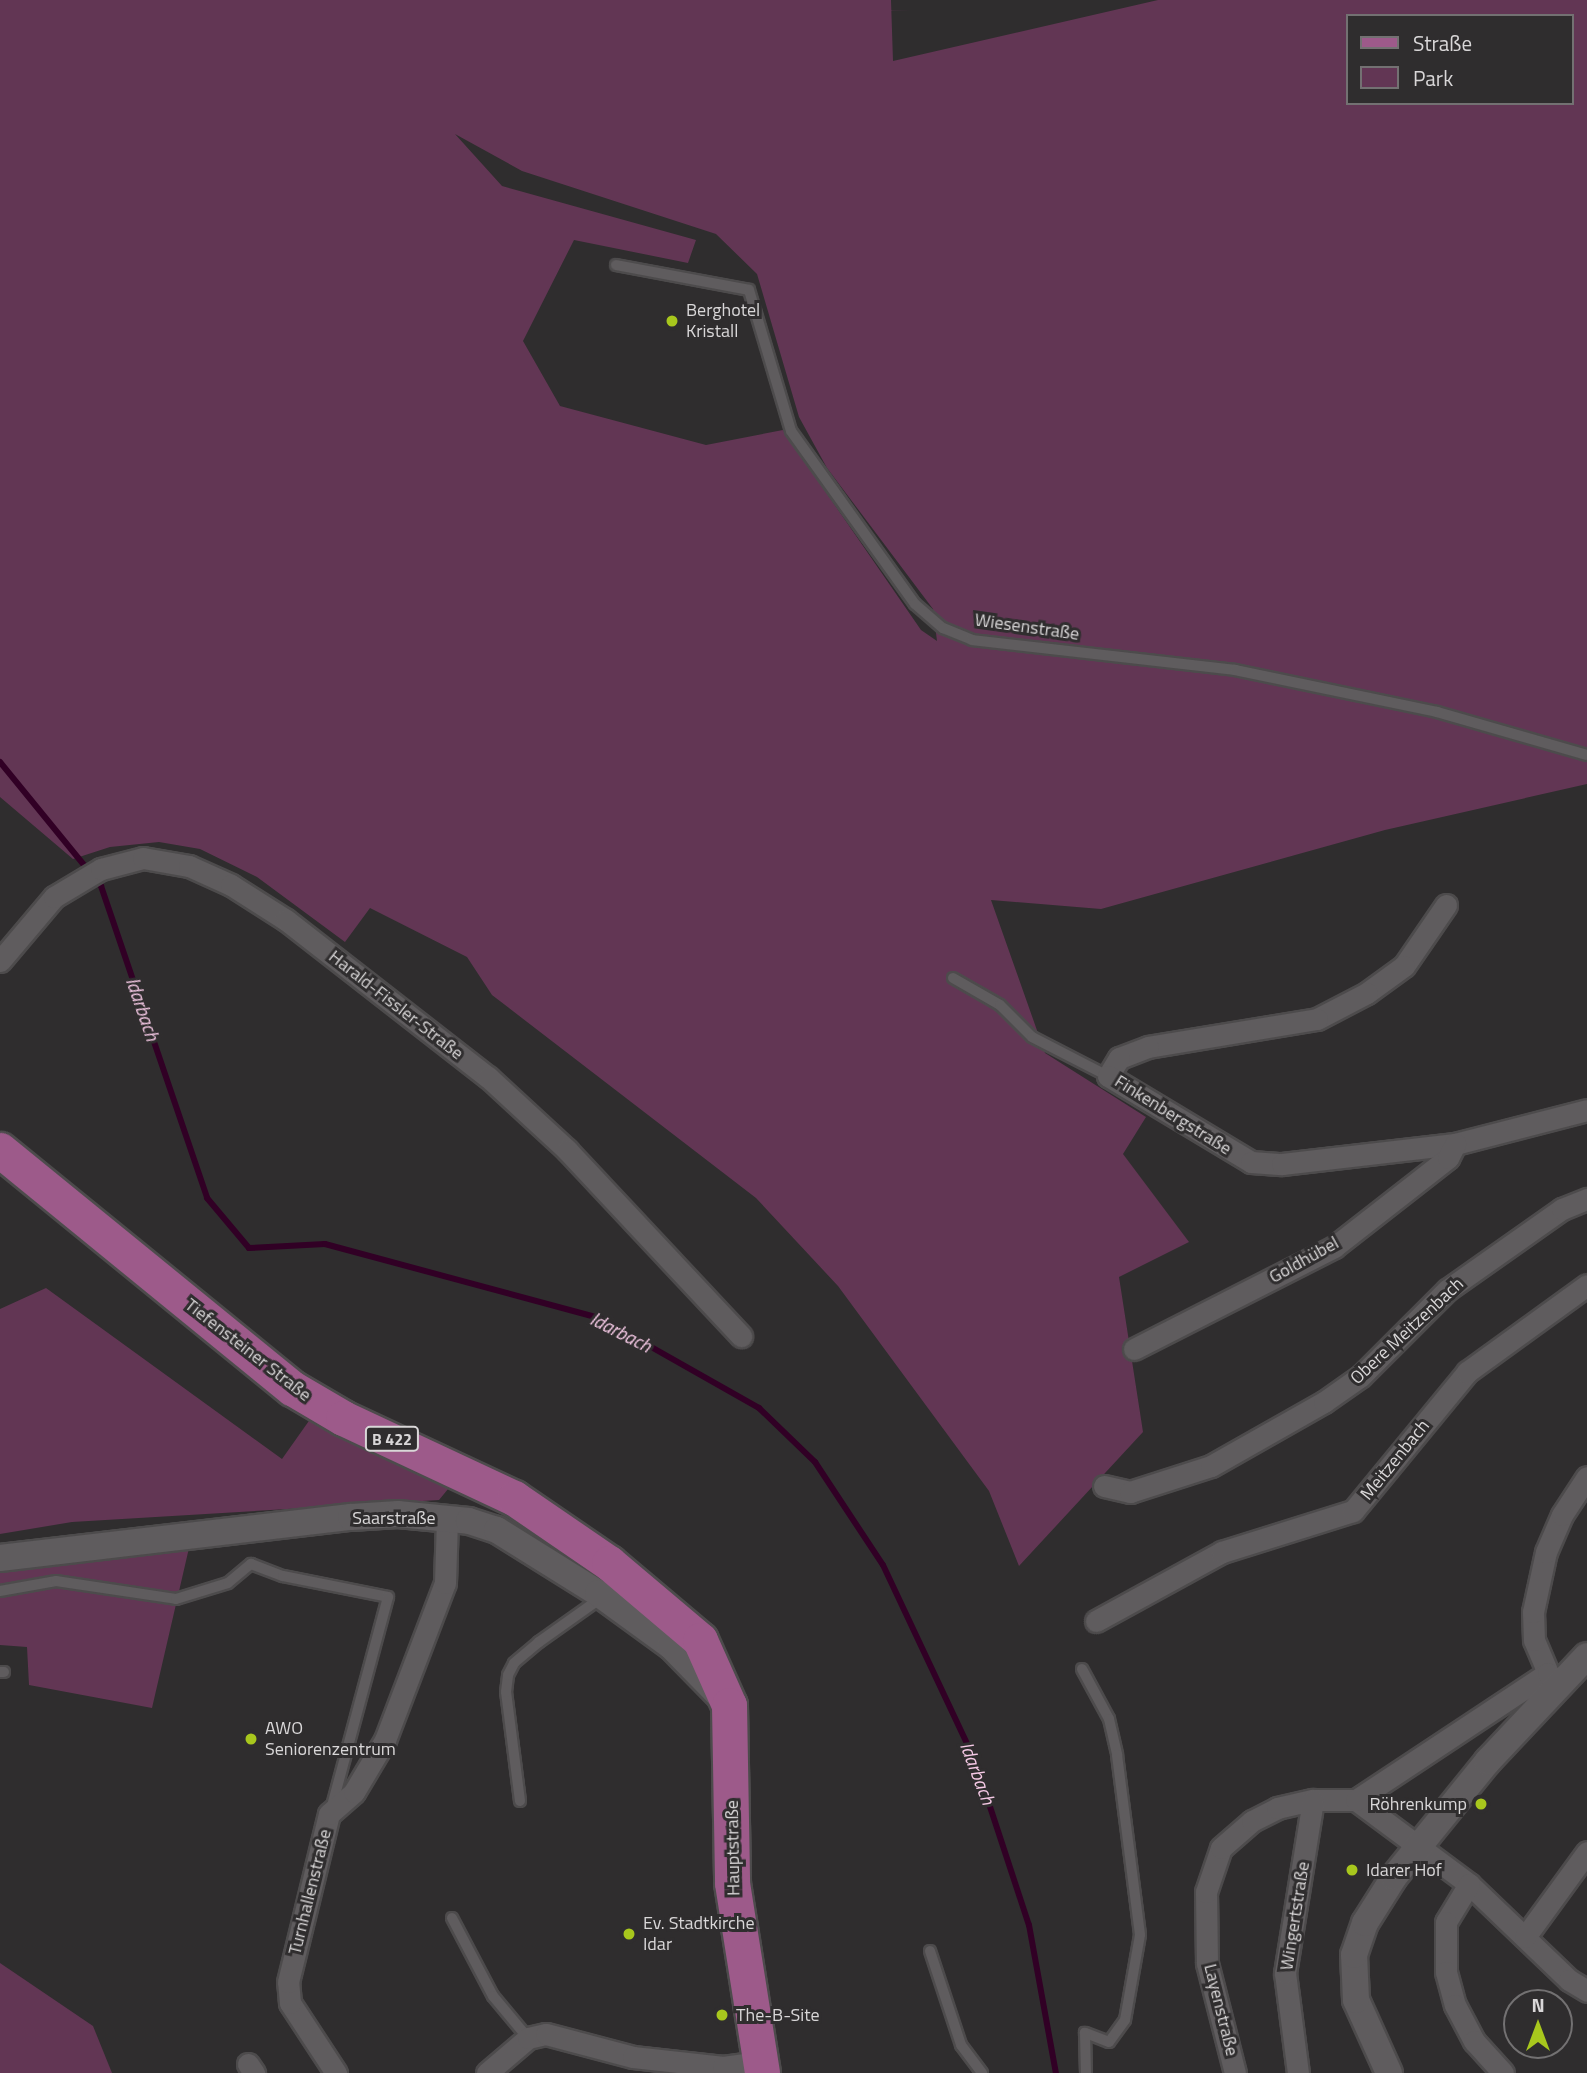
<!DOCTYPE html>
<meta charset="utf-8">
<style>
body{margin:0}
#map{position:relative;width:1587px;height:2073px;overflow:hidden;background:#2f2d2e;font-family:"Titillium Web",sans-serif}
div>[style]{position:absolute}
.green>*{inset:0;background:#623654}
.stream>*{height:6px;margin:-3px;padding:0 3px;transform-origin:3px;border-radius:3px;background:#310025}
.roads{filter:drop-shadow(2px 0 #4d4b4c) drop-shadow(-2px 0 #4d4b4c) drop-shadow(0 2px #4d4b4c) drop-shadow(0 -2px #4d4b4c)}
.service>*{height:10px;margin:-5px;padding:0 5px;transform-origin:5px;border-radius:5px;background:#5f5c5e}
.minor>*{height:21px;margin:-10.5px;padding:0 10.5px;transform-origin:10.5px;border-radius:10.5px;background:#5f5c5e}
.tertiary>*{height:26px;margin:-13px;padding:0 13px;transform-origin:13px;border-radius:13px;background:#5f5c5e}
.primary>*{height:35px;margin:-17.5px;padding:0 17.5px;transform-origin:17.5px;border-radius:17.5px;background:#9d5a8a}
.dots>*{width:19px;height:19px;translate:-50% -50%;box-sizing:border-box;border:4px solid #2f2d2e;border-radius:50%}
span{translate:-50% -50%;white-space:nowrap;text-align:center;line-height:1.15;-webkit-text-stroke:6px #2f2d2e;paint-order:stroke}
.shield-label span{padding:2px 5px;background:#2f2d2e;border:2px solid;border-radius:5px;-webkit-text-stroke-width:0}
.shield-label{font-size:16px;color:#d9d7d8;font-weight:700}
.poi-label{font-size:18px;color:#d9d7d8}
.left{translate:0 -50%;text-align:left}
.right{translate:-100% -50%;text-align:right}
.street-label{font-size:18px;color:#d9d7d8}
.water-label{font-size:19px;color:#f5c9e5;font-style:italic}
.legend{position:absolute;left:1346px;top:14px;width:228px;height:91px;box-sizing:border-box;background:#2f2d2e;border:2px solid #737172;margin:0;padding:9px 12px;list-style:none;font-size:21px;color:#d9d7d8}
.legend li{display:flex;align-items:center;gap:14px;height:35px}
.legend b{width:35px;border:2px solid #737172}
.north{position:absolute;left:1503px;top:1989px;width:70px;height:70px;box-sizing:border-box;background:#2f2d2e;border:2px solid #737172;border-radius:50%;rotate:0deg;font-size:19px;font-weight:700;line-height:28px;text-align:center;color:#d9d7d8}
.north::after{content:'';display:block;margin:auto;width:24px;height:32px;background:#a8c71d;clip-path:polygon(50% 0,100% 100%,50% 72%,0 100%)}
</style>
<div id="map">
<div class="green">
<div style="clip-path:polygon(evenodd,0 0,891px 0,893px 61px,1158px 0,1587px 0,1587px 784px,1385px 830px,1101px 909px,991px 900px,1045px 1053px,1146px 1117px,1123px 1154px,1189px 1242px,1119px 1277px,1143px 1432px,1019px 1566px,989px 1491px,838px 1286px,756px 1198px,492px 995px,467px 957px,370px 908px,345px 942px,257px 877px,200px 849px,159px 842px,110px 847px,73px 859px,0 797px,0 0,1347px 16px,1571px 16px,1571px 103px,1347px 103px,1347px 16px,0 0,455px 134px,522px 171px,716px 234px,757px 274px,799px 417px,827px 468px,933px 609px,937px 641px,921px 630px,783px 430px,706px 445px,560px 406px,523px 341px,574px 240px,688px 263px,696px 240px,502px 186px,455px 134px)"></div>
<div style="clip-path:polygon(46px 1288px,282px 1459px,311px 1418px,453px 1483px,439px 1500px,72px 1522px,0 1534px,0 1309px)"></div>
<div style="clip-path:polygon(189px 1548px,152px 1708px,29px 1685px,27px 1647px,0 1645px,0 1564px)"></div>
<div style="clip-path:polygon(0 1963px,93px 2026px,112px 2073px,0 2073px)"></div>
</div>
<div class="stream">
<div style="left:0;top:762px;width:160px;rotate:50.8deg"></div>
<div style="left:101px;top:886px;width:330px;rotate:71.2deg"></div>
<div style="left:207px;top:1198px;width:65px;rotate:50deg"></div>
<div style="left:249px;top:1248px;width:76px;rotate:-3deg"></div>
<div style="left:325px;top:1244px;width:285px;rotate:15.1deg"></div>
<div style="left:600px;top:1318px;width:183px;rotate:29.5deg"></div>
<div style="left:759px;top:1408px;width:78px;rotate:44deg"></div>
<div style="left:815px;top:1462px;width:123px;rotate:56.6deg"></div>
<div style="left:883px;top:1565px;width:213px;rotate:64.8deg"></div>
<div style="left:974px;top:1758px;width:176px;rotate:71.8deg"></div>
<div style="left:1029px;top:1925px;width:150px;rotate:79.7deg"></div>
</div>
<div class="roads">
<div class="service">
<div style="left:616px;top:265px;width:135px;rotate:10.6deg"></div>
<div style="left:749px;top:290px;width:147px;rotate:73.4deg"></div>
<div style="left:791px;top:431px;width:213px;rotate:54.4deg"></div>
<div style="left:915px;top:604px;width:37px;rotate:41deg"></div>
<div style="left:943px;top:628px;width:31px;rotate:22deg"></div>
<div style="left:972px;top:640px;width:265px;rotate:6.5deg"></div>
<div style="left:1235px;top:670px;width:206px;rotate:11.7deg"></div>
<div style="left:1437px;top:712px;width:156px;rotate:16deg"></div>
<div style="left:953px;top:978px;width:54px;rotate:29.9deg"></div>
<div style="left:1000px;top:1005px;width:45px;rotate:45deg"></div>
<div style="left:1032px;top:1037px;width:85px;rotate:27.2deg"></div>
<div style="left:0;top:1591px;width:57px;rotate:-10.1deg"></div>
<div style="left:56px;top:1581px;width:121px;rotate:8.5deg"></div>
<div style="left:176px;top:1599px;width:54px;rotate:-17.1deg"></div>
<div style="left:228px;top:1583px;width:30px;rotate:-40deg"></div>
<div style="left:251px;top:1564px;width:34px;rotate:21deg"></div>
<div style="left:283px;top:1576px;width:107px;rotate:11.3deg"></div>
<div style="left:388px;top:1597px;width:216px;rotate:105deg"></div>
<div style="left:1082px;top:1669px;width:57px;rotate:61.6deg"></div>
<div style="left:1109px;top:1719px;width:37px;rotate:77deg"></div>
<div style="left:1117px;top:1755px;width:181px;rotate:82.7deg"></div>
<div style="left:1140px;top:1935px;width:86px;rotate:100deg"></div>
<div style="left:1125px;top:2020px;width:27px;rotate:126deg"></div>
<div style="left:1109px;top:2042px;width:26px;rotate:-159deg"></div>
<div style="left:1085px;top:2033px;width:40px;rotate:88.6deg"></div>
<div style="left:0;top:1672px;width:4px"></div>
<div style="left:520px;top:1801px;width:110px;rotate:-97.3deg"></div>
<div style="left:506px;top:1692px;width:17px;rotate:-83deg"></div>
<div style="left:508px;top:1675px;width:13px;rotate:-63deg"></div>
<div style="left:514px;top:1663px;width:33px;rotate:-40deg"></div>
<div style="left:539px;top:1642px;width:76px;rotate:-35.4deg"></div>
<div style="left:452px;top:1918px;width:88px;rotate:62.3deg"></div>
<div style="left:493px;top:1996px;width:55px;rotate:50.2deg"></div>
<div style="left:930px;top:1951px;width:99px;rotate:71.7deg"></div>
<div style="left:961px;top:2045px;width:35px;rotate:53deg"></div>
</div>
<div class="minor">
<div style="left:1446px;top:905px;width:74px;rotate:124.5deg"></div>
<div style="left:1404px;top:966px;width:46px;rotate:143.9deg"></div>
<div style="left:1367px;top:993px;width:56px;rotate:152.5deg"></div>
<div style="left:1317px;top:1019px;width:171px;rotate:170.6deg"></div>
<div style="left:1148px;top:1047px;width:31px;rotate:159deg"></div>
<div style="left:1119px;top:1058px;width:21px;rotate:121deg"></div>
<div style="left:1108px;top:1076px;width:167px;rotate:31deg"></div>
<div style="left:1251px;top:1162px;width:31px;rotate:4deg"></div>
<div style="left:1282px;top:1164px;width:174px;rotate:-6.6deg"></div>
<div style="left:1455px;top:1144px;width:136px;rotate:-14.4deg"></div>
<div style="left:0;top:961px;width:84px;rotate:-49.8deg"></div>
<div style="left:54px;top:897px;width:55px;rotate:-30.8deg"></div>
<div style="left:101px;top:869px;width:43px;rotate:-14.7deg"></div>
<div style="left:143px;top:858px;width:47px;rotate:9.9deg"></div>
<div style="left:189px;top:866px;width:46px;rotate:24.3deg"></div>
<div style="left:231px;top:885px;width:65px;rotate:32.5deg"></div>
<div style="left:286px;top:920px;width:256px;rotate:37.9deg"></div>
<div style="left:488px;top:1077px;width:108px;rotate:42.7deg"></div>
<div style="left:567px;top:1150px;width:255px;rotate:46.9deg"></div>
<div style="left:1134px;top:1349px;width:225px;rotate:-27deg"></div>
<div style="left:1334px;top:1247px;width:145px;rotate:-38deg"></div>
<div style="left:1448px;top:1158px;width:16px;rotate:-63deg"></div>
<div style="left:1104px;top:1486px;width:27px;rotate:13deg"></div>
<div style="left:1130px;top:1492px;width:85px;rotate:-17.8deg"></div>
<div style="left:1211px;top:1466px;width:130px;rotate:-29.5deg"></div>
<div style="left:1324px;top:1402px;width:45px;rotate:-35.1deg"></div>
<div style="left:1361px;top:1376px;width:122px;rotate:-45deg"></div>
<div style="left:1447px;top:1290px;width:141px;rotate:-35.2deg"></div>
<div style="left:1562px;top:1209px;width:27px;rotate:-22deg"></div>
<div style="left:1096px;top:1621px;width:144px;rotate:-28.7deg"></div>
<div style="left:1222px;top:1552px;width:137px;rotate:-17.4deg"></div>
<div style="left:1353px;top:1511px;width:180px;rotate:-50.6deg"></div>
<div style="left:1467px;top:1372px;width:148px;rotate:-35.9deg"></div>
<div style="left:1548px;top:1673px;width:36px;rotate:-113deg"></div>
<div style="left:1534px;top:1640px;width:28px;rotate:-92deg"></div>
<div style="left:1533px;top:1612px;width:61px;rotate:-77.8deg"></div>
<div style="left:1546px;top:1552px;width:40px;rotate:-66.6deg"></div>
<div style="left:1562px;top:1515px;width:45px;rotate:-56.7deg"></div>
<div style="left:1356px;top:1800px;width:141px;rotate:36.6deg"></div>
<div style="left:1469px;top:1884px;width:139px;rotate:43.8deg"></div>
<div style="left:1569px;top:1980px;width:21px;rotate:31deg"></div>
<div style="left:1469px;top:1884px;width:44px;rotate:121.2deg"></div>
<div style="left:1446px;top:1922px;width:50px;rotate:90deg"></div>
<div style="left:1446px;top:1972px;width:34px;rotate:75deg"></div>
<div style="left:1455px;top:2005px;width:41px;rotate:62.2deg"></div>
<div style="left:1474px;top:2041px;width:43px;rotate:47.8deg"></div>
<div style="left:1525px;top:1937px;width:105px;rotate:-53.9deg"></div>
<div style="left:248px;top:2064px;width:11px;rotate:56deg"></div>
<div style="left:336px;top:2073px;width:84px;rotate:-123.3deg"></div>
<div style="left:290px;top:2003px;width:21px;rotate:-95deg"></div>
<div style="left:288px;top:1982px;width:173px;rotate:-76.3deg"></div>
<div style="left:329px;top:1814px;width:33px;rotate:-41deg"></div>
<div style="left:354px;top:1792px;width:61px;rotate:-59.2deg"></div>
<div style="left:385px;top:1740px;width:168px;rotate:-69.1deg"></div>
<div style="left:445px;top:1583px;width:65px;rotate:-88.2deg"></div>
<div style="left:487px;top:2073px;width:54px;rotate:-40.5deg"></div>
<div style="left:528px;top:2038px;width:18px;rotate:-13deg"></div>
<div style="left:546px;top:2034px;width:90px;rotate:14.8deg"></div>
<div style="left:633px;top:2057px;width:91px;rotate:6.3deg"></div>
<div style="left:723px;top:2067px;width:35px;rotate:-8deg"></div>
<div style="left:1235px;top:2073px;width:114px;rotate:-104.3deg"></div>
<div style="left:1207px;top:1963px;width:71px;rotate:-90.8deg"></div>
<div style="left:1206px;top:1892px;width:46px;rotate:-71.2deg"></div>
<div style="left:1221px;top:1848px;width:41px;rotate:-41.1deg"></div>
<div style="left:1252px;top:1821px;width:28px;rotate:-27deg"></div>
<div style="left:1277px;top:1808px;width:37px;rotate:-13deg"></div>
<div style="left:1313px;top:1800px;width:43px"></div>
<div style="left:1356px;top:1800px;width:230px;rotate:-33.5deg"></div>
<div style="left:1548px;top:1673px;width:15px;rotate:58deg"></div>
<div style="left:1298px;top:2073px;width:101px;rotate:-97.4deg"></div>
<div style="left:1285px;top:1973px;width:175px;rotate:-80.8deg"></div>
</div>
<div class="tertiary">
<div style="left:0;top:1558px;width:353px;rotate:-6.7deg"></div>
<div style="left:351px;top:1517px;width:47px;rotate:-3.7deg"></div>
<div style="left:398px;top:1514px;width:71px;rotate:5.6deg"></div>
<div style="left:469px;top:1521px;width:29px;rotate:18deg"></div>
<div style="left:497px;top:1530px;width:119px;rotate:32deg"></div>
<div style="left:598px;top:1593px;width:90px;rotate:36deg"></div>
<div style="left:671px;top:1646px;width:67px;rotate:45.6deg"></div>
<div style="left:1389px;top:2073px;width:80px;rotate:-114.3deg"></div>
<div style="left:1356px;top:2000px;width:45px;rotate:-92.5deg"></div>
<div style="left:1354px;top:1955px;width:34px;rotate:-71deg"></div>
<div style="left:1365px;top:1923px;width:54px;rotate:-57.8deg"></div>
<div style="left:1394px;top:1877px;width:149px;rotate:-51deg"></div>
<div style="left:1488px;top:1761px;width:144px;rotate:-46.7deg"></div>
</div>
<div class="primary">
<div style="left:0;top:1150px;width:377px;rotate:39.2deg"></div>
<div style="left:292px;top:1388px;width:59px;rotate:30.5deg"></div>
<div style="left:343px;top:1418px;width:189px;rotate:25.1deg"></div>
<div style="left:514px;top:1498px;width:115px;rotate:34.4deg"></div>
<div style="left:609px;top:1563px;width:119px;rotate:40.2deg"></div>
<div style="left:700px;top:1640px;width:71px;rotate:66deg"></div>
<div style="left:729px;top:1705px;width:178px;rotate:89deg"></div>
<div style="left:732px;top:1883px;width:192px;rotate:81deg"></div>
</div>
</div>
<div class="dots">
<div style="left:672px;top:321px;background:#a8c71d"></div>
<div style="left:251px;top:1739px;background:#a8c71d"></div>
<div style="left:1481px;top:1804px;background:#a8c71d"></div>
<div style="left:1352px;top:1870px;background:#a8c71d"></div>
<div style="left:629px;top:1934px;background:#a8c71d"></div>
<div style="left:722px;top:2015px;background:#a8c71d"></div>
</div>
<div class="shield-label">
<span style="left:392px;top:1439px">B 422</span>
</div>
<div class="poi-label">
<span class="left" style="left:686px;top:321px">Berghotel<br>Kristall</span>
<span class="left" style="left:265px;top:1739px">AWO<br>Seniorenzentrum</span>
<span class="right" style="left:1467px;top:1804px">Röhrenkump</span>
<span class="left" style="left:1366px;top:1870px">Idarer Hof</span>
<span class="left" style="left:643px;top:1934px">Ev. Stadtkirche<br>Idar</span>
<span class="left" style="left:736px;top:2015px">The-B-Site</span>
</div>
<div class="street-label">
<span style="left:1027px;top:627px;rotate:8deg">Wiesenstraße</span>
<span style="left:396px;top:1005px;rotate:38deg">Harald-Fissler-Straße</span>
<span style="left:1173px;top:1115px;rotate:32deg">Finkenbergstraße</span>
<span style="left:1304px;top:1260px;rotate:-29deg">Goldhübel</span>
<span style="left:1407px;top:1331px;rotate:-43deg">Obere Meitzenbach</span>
<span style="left:248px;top:1350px;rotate:38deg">Tiefensteiner Straße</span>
<span style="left:1395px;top:1460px;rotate:-51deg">Meitzenbach</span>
<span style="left:394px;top:1518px">Saarstraße</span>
<span style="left:733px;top:1848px;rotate:-91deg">Hauptstraße</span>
<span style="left:310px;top:1892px;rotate:-76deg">Turnhallenstraße</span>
<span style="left:1295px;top:1916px;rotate:-81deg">Wingertstraße</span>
<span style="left:1221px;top:2010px;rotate:76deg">Layenstraße</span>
</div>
<div class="water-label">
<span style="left:143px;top:1009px;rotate:71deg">Idarbach</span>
<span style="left:621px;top:1332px;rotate:27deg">Idarbach</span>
<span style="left:978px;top:1773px;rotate:69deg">Idarbach</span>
</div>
<ul class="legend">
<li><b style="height:9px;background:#9d5a8a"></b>Straße</li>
<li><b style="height:19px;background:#623654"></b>Park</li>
</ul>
<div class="north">N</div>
</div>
